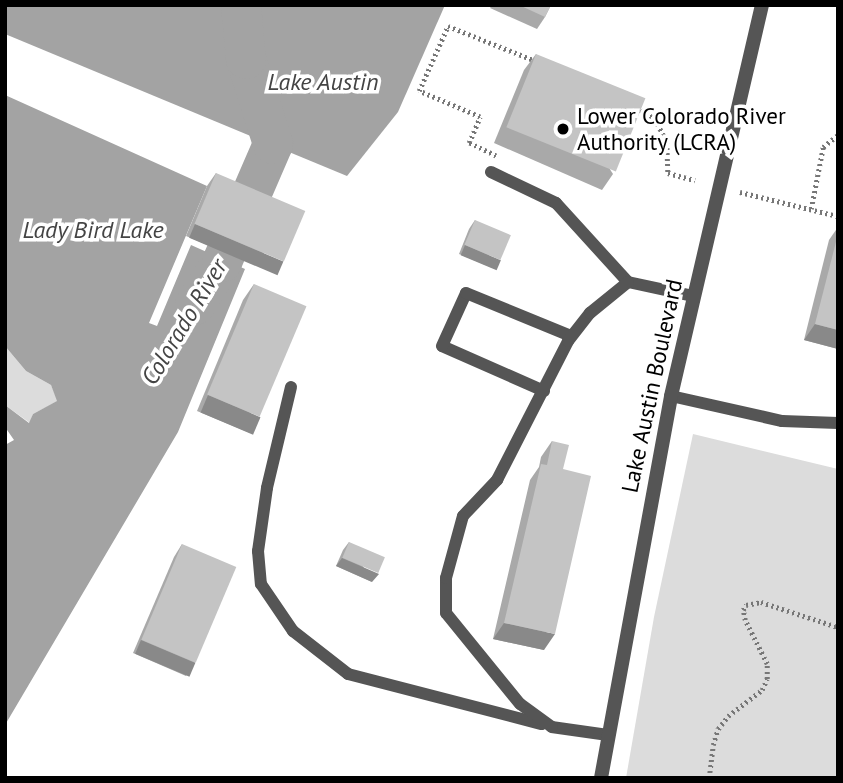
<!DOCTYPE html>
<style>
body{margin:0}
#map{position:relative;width:843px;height:783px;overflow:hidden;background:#fff;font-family:"PT Sans",sans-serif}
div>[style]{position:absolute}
.green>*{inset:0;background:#dcdcdc}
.water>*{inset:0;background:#a3a3a3}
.river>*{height:40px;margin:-20px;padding:0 20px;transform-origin:20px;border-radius:20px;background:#a3a3a3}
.path>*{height:4.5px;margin-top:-2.25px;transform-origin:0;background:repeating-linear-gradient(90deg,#777 0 2px,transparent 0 5.5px)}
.service>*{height:12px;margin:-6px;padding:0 6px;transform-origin:6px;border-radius:6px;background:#555}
.tertiary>*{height:14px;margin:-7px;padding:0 7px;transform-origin:7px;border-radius:7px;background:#555}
.wall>*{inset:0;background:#a9a9a9}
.shaded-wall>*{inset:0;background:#898989;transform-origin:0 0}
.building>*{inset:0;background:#c4c4c4;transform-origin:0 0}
.dots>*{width:19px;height:19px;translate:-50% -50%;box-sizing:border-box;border:4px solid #fff;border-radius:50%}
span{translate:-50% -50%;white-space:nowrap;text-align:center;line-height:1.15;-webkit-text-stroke:7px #fff;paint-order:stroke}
.poi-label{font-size:23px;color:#000}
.left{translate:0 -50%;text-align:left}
.street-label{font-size:23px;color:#000}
.water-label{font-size:24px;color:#444;font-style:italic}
.frame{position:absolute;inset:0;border:7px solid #000;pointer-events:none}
</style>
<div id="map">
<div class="green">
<div style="clip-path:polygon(5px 346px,26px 371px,51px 385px,58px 401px,33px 414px,30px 423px,5px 405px)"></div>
<div style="clip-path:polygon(693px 434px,838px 469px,838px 778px,626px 778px,654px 617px)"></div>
</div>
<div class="water">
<div style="clip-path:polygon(5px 5px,445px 5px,398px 112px,347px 176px,5px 34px)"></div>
<div style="clip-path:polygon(5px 95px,207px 186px,149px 323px,157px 326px,191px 245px,245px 269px,178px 432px,5px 725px,5px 445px,14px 440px,5px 427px,5px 405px,29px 423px,33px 414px,57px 401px,51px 385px,26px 371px,5px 346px)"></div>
</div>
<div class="river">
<div style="left:195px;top:305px;width:51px;rotate:-57.9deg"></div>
<div style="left:222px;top:262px;width:129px;rotate:-66.6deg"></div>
<div style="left:273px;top:144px;width:89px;rotate:-107.6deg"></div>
<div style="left:246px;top:59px;width:54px;rotate:-95.3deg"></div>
</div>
<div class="path">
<div style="left:636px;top:107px;width:22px;rotate:32deg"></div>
<div style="left:655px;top:119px;width:26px;rotate:62deg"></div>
<div style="left:667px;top:142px;width:31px;rotate:88deg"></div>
<div style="left:668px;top:173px;width:28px;rotate:15deg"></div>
<div style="left:496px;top:156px;width:30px;rotate:-154deg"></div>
<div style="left:469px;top:143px;width:28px;rotate:-67deg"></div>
<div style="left:480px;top:117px;width:66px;rotate:-156.9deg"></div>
<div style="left:419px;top:91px;width:71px;rotate:-66deg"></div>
<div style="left:448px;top:26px;width:95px;rotate:21.7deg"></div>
<div style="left:740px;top:192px;width:101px;rotate:13.8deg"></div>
<div style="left:811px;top:209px;width:63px;rotate:-79deg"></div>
<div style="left:823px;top:147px;width:19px;rotate:-39deg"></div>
<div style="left:709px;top:778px;width:33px;rotate:-83deg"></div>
<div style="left:713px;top:745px;width:17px;rotate:-73deg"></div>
<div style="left:718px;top:729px;width:16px;rotate:-52deg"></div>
<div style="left:728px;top:716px;width:43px;rotate:-37.4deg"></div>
<div style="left:762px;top:690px;width:12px;rotate:-66deg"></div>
<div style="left:767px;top:679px;width:15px;rotate:-90deg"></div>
<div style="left:767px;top:664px;width:49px;rotate:-116.6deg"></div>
<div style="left:745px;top:620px;width:10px;rotate:-101deg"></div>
<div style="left:743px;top:610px;width:6px;rotate:-59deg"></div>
<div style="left:746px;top:605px;width:15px;rotate:-11deg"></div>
<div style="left:761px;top:602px;width:81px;rotate:18deg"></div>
</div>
<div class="service">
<div style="left:491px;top:172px;width:72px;rotate:25.5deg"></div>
<div style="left:556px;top:203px;width:107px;rotate:47.7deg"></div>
<div style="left:628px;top:282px;width:66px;rotate:12.2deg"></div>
<div style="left:291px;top:387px;width:104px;rotate:103.4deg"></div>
<div style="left:267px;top:488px;width:64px;rotate:98.1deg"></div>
<div style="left:258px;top:551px;width:33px;rotate:85deg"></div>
<div style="left:261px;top:584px;width:57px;rotate:55.8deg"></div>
<div style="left:293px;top:631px;width:70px;rotate:38deg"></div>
<div style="left:348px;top:674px;width:200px;rotate:14.5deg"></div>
<div style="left:544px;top:391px;width:111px;rotate:-156.2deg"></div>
<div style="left:442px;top:346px;width:58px;rotate:-65.6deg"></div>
<div style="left:466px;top:293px;width:113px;rotate:22.3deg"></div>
<div style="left:671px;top:396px;width:114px;rotate:12.7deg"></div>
<div style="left:782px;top:421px;width:56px;rotate:2deg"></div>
<div style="left:608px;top:735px;width:57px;rotate:-171.9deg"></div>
<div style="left:552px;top:727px;width:39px;rotate:-144deg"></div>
<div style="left:520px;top:704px;width:117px;rotate:-129.1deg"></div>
<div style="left:446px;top:613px;width:35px;rotate:-90deg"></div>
<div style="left:446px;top:578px;width:64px;rotate:-74.7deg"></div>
<div style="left:463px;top:516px;width:50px;rotate:-46.6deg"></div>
<div style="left:497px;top:480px;width:156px;rotate:-62.9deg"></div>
<div style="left:568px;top:341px;width:36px;rotate:-52deg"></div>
<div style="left:590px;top:313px;width:49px;rotate:-39.2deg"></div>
</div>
<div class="tertiary">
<div style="left:601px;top:778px;width:388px;rotate:-79.6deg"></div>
<div style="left:671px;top:396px;width:401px;rotate:-76.9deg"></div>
</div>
<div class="wall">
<div style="clip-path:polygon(492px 5px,551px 5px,545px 17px,537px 29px,490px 8px)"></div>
<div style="clip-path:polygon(536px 54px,613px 174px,602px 190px,494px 143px,524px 70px)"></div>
<div style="clip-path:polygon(216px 173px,275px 273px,186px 236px,207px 186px)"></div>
<div style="clip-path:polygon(475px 220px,495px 269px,459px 254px,469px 229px)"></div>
<div style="clip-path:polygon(838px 227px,838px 349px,804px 340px,829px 240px)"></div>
<div style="clip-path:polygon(254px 284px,250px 433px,197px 411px,243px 300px)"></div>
<div style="clip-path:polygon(552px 441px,563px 469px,544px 650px,493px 639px,530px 480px,539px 467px,541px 457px)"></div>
<div style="clip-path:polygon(349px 542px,372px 582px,336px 566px,343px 550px)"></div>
<div style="clip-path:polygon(182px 544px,195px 663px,186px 676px,133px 653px,174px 557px)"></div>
</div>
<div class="shaded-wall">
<div style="left:195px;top:224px;width:96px;height:15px;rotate:23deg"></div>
<div style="left:465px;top:245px;width:39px;height:11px;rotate:23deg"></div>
<div style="clip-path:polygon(815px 324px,838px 330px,838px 349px,804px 340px)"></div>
<div style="left:208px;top:395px;width:57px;height:19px;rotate:23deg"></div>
<div style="clip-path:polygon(342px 558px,379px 574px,372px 582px,336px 566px)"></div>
<div style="clip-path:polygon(504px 623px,555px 634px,544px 650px,493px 639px)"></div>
<div style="left:141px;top:640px;width:59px;height:15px;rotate:23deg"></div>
</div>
<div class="building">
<div style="clip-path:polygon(519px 5px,551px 5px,545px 17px)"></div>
<div style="left:536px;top:54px;width:118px;height:79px;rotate:22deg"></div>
<div style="left:216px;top:173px;width:97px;height:55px;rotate:23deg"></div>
<div style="left:475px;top:220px;width:39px;height:27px;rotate:23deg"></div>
<div style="clip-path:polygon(838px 234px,838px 330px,815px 324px)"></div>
<div style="left:254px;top:284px;width:57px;height:120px;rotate:23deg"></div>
<div style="clip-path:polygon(552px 441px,569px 445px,563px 469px,591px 476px,555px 634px,504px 623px,541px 464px,547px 465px)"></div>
<div style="left:349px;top:542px;width:39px;height:17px;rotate:23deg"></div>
<div style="left:182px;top:544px;width:59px;height:104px;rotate:23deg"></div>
</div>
<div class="dots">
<div style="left:563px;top:129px;background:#000"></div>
</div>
<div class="poi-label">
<span class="left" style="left:577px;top:129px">Lower Colorado River<br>Authority (LCRA)</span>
</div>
<div class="street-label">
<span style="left:652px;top:386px;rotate:-78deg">Lake Austin Boulevard</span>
</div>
<div class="water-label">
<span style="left:323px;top:82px">Lake Austin</span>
<span style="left:93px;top:230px">Lady Bird Lake</span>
<span style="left:184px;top:322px;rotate:-59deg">Colorado River</span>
</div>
<div class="frame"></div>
</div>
